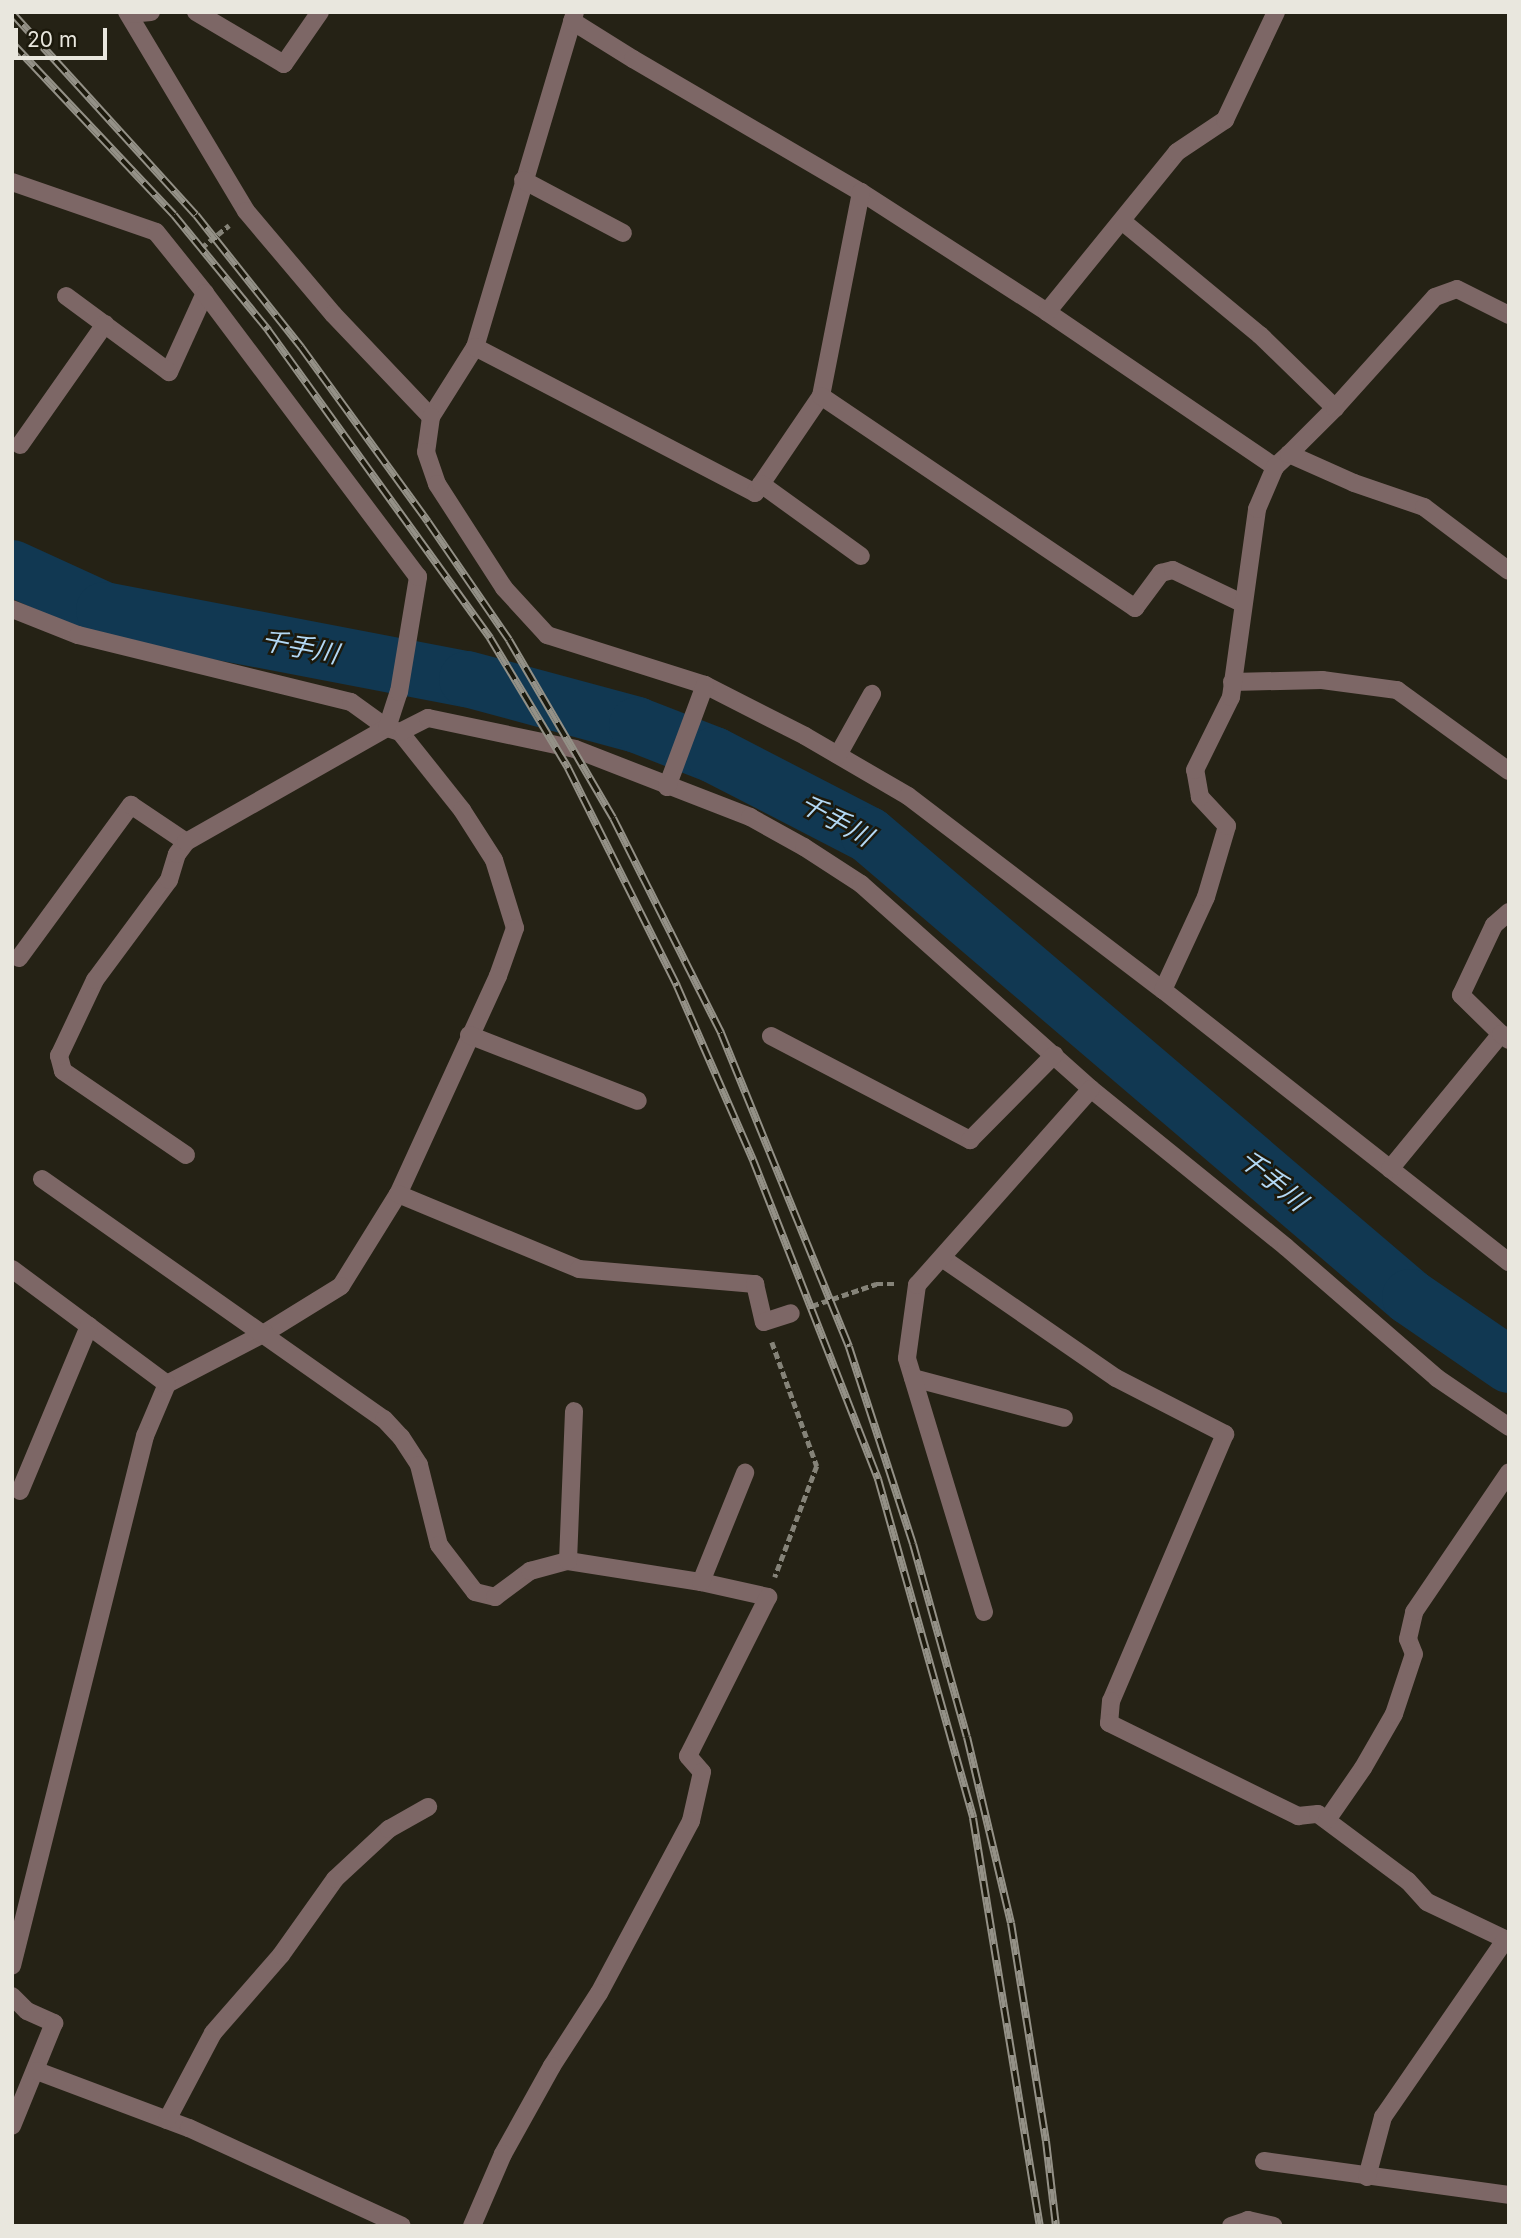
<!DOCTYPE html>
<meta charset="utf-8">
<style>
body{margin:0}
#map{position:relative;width:1521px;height:2238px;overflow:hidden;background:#252215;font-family:Inter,"Noto Sans JP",sans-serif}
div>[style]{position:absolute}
.river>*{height:56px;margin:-28px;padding:0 28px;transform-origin:28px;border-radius:28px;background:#113852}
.path>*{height:4.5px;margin-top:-2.25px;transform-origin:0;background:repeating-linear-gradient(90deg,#858378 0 7px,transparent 0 10.5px)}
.minor>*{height:18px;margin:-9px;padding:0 9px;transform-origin:9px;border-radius:9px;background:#7d6766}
.rail>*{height:8px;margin-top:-4px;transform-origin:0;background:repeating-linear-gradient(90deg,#1c190c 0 16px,#949187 0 32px);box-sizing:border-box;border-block:2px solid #949187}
span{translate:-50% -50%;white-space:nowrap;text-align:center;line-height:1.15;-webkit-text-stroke:5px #1c190c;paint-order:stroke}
.water-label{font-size:26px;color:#b3d8f4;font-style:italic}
.frame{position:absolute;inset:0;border:14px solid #e9e7de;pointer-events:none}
.scale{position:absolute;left:14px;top:28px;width:93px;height:32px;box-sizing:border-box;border:4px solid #e9e7de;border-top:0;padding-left:9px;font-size:21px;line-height:24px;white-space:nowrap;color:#e9e7de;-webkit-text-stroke:5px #1c190c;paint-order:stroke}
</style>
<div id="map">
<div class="river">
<div style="left:12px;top:568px;width:101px;rotate:24.5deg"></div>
<div style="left:104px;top:610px;width:369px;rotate:10.8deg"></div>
<div style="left:467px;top:679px;width:176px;rotate:15.1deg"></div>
<div style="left:637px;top:725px;width:83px;rotate:21.3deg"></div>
<div style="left:714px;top:755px;width:174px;rotate:27.3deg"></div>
<div style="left:869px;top:835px;width:711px;rotate:40.5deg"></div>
<div style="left:1410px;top:1297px;width:120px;rotate:34.5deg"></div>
</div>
<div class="path">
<div style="left:201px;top:248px;width:36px;rotate:-39deg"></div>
<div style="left:812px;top:1306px;width:68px;rotate:-19deg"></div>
<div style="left:876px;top:1284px;width:18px"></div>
<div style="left:772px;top:1342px;width:132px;rotate:70.1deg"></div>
<div style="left:817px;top:1466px;width:119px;rotate:110.7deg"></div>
</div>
<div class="minor">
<div style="left:127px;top:12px;width:232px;rotate:59.1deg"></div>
<div style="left:246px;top:211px;width:135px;rotate:49.8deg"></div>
<div style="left:333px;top:314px;width:142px;rotate:46.4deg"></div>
<div style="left:196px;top:12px;width:102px;rotate:30.6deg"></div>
<div style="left:284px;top:64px;width:63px;rotate:-55.3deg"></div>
<div style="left:575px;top:12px;width:350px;rotate:106.6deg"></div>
<div style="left:475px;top:347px;width:83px;rotate:122.2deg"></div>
<div style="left:431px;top:417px;width:35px;rotate:98deg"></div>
<div style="left:426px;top:452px;width:34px;rotate:71deg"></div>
<div style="left:437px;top:484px;width:124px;rotate:57.2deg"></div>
<div style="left:504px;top:588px;width:64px;rotate:47.5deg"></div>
<div style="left:547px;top:635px;width:166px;rotate:17.6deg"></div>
<div style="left:705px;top:685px;width:112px;rotate:27deg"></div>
<div style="left:805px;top:736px;width:119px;rotate:30.2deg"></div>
<div style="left:908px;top:796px;width:320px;rotate:37.3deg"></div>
<div style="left:1163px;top:990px;width:440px;rotate:38.2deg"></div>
<div style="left:129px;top:14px;width:22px;rotate:-5deg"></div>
<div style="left:572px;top:21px;width:72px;rotate:31.9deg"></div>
<div style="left:633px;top:59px;width:264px;rotate:30.3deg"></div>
<div style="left:861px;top:192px;width:221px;rotate:32.8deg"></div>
<div style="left:1047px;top:312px;width:276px;rotate:34.2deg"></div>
<div style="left:1275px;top:467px;width:19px;rotate:-43deg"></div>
<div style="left:1289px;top:454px;width:71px;rotate:24deg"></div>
<div style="left:1354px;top:483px;width:74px;rotate:18.9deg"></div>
<div style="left:1424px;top:507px;width:106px;rotate:37deg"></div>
<div style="left:523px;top:180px;width:113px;rotate:27.9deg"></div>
<div style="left:12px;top:182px;width:152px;rotate:19.1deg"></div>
<div style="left:156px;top:232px;width:78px;rotate:51.2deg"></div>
<div style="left:205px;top:293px;width:87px;rotate:114.5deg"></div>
<div style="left:169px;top:372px;width:128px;rotate:-143.6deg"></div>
<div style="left:1122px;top:221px;width:179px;rotate:39.6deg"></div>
<div style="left:1260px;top:335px;width:105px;rotate:44.2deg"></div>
<div style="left:1047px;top:312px;width:206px;rotate:-50.9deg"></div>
<div style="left:1177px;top:152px;width:58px;rotate:-33.7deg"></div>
<div style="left:1225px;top:120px;width:119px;rotate:-64.7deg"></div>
<div style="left:475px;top:347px;width:316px;rotate:27.5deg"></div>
<div style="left:755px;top:493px;width:117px;rotate:-55.8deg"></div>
<div style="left:821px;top:396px;width:208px;rotate:-78.9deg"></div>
<div style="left:821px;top:396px;width:379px;rotate:34deg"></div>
<div style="left:1135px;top:608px;width:44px;rotate:-53.4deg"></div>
<div style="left:1161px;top:573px;width:12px;rotate:-14deg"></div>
<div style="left:1173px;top:570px;width:76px;rotate:25.6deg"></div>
<div style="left:20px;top:445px;width:148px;rotate:-54.9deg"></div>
<div style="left:1289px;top:454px;width:65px;rotate:-45deg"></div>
<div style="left:1335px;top:408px;width:149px;rotate:-48deg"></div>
<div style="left:1435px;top:297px;width:23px;rotate:-20deg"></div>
<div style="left:1457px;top:289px;width:58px;rotate:26.6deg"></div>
<div style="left:761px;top:484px;width:123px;rotate:35.8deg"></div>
<div style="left:12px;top:609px;width:71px;rotate:21.5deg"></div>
<div style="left:78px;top:635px;width:281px;rotate:13.8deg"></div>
<div style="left:351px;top:702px;width:44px;rotate:35.8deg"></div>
<div style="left:387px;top:728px;width:14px;rotate:17deg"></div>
<div style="left:400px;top:732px;width:100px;rotate:51.5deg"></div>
<div style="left:462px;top:810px;width:59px;rotate:57.4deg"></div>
<div style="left:494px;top:860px;width:71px;rotate:72.8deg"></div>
<div style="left:515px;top:928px;width:51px;rotate:109.5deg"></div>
<div style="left:498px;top:976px;width:240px;rotate:114.6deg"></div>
<div style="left:398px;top:1194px;width:108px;rotate:121.8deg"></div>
<div style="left:341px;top:1286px;width:89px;rotate:148.3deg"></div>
<div style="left:265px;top:1333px;width:110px;rotate:152.5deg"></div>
<div style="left:167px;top:1384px;width:56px;rotate:112.9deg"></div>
<div style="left:145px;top:1436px;width:546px;rotate:104.09deg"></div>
<div style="left:1232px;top:682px;width:90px;rotate:-1.3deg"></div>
<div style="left:1322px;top:680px;width:76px;rotate:7.6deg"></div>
<div style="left:1397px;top:690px;width:138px;rotate:35.9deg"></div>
<div style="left:400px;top:732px;width:31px;rotate:-27deg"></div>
<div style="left:428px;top:718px;width:150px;rotate:11.9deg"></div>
<div style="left:575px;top:749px;width:188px;rotate:21.2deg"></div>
<div style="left:750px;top:817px;width:62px;rotate:29.1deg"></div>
<div style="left:804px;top:847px;width:68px;rotate:33deg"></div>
<div style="left:861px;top:884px;width:308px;rotate:41.7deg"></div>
<div style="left:1091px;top:1089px;width:251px;rotate:39deg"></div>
<div style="left:1286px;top:1247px;width:200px;rotate:40.9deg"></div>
<div style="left:1437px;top:1378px;width:87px;rotate:34.2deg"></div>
<div style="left:838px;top:755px;width:70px;rotate:-60.9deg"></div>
<div style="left:667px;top:787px;width:109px;rotate:-69.6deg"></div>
<div style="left:19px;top:958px;width:190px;rotate:-53.8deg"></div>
<div style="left:131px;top:805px;width:66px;rotate:33.9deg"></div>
<div style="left:1163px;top:990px;width:102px;rotate:-65.2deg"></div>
<div style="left:1206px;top:897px;width:74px;rotate:-73.5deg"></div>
<div style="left:1227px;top:826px;width:40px;rotate:-133deg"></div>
<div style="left:1200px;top:797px;width:27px;rotate:-100deg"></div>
<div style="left:1195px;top:770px;width:81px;rotate:-63.7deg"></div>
<div style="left:1231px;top:697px;width:190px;rotate:-82.1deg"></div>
<div style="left:1257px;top:509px;width:46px;rotate:-66.8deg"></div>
<div style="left:1501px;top:1034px;width:56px;rotate:-135.7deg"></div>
<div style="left:1461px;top:995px;width:77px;rotate:-64.8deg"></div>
<div style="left:1494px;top:925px;width:20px;rotate:-41deg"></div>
<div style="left:469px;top:1035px;width:181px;rotate:21.3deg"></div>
<div style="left:771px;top:1036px;width:225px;rotate:27.6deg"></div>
<div style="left:970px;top:1140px;width:120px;rotate:-45.3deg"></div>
<div style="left:186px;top:1155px;width:149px;rotate:-145.7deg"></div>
<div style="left:63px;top:1071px;width:16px;rotate:-105deg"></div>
<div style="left:59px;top:1056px;width:84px;rotate:-64.7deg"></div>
<div style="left:95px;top:980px;width:124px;rotate:-53.5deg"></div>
<div style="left:169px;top:880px;width:27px;rotate:-73deg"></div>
<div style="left:177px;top:854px;width:15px;rotate:-53deg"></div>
<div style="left:186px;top:842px;width:231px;rotate:-29.6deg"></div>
<div style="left:387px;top:728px;width:38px;rotate:-72deg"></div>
<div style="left:399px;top:692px;width:117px;rotate:-80.6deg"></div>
<div style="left:418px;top:577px;width:355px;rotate:-126.9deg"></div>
<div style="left:1390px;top:1169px;width:175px;rotate:-50.6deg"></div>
<div style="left:1501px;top:1034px;width:10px;rotate:37deg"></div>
<div style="left:42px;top:1179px;width:418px;rotate:35.1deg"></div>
<div style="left:384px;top:1419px;width:25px;rotate:47deg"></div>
<div style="left:401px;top:1437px;width:33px;rotate:57deg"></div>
<div style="left:419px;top:1465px;width:82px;rotate:76deg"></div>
<div style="left:439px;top:1545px;width:59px;rotate:52.5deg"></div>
<div style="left:475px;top:1592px;width:21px;rotate:14deg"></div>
<div style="left:495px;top:1597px;width:44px;rotate:-36.6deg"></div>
<div style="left:530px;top:1571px;width:39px;rotate:-15deg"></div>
<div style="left:568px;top:1561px;width:135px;rotate:9deg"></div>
<div style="left:701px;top:1582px;width:69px;rotate:12.6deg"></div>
<div style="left:768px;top:1597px;width:178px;rotate:116.7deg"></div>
<div style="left:688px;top:1756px;width:21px;rotate:49deg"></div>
<div style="left:702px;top:1772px;width:50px;rotate:102.7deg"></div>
<div style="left:691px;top:1821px;width:195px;rotate:118.1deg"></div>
<div style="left:599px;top:1993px;width:87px;rotate:122.8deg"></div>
<div style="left:552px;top:2066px;width:101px;rotate:119.1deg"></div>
<div style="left:503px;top:2154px;width:78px;rotate:113.3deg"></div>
<div style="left:398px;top:1194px;width:196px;rotate:22.5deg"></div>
<div style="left:579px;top:1269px;width:177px;rotate:4.9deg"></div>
<div style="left:755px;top:1284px;width:39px;rotate:77deg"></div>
<div style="left:764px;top:1322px;width:28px;rotate:-18deg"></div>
<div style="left:942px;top:1258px;width:211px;rotate:34.6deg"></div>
<div style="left:1116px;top:1378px;width:123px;rotate:27.2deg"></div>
<div style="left:1225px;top:1434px;width:290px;rotate:113.1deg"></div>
<div style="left:1111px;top:1701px;width:22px;rotate:95deg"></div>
<div style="left:1109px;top:1723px;width:211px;rotate:26.2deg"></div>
<div style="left:1298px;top:1816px;width:20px;rotate:-6deg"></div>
<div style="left:1318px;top:1814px;width:112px;rotate:36.7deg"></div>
<div style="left:1408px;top:1881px;width:28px;rotate:48deg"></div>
<div style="left:1427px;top:1902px;width:91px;rotate:25.4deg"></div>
<div style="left:12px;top:1269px;width:193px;rotate:36.6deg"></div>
<div style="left:913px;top:1378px;width:156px;rotate:14.8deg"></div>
<div style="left:20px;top:1491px;width:179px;rotate:-67.3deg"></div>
<div style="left:568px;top:1561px;width:150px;rotate:-87.7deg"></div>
<div style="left:701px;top:1582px;width:118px;rotate:-68deg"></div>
<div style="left:984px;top:1612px;width:265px;rotate:-106.9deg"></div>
<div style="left:907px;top:1358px;width:74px;rotate:-82.2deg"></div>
<div style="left:917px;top:1285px;width:262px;rotate:-48.4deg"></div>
<div style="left:1327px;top:1820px;width:63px;rotate:-55.3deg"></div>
<div style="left:1363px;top:1768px;width:62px;rotate:-60.1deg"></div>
<div style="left:1394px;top:1714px;width:63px;rotate:-71.6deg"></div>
<div style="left:1414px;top:1654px;width:16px;rotate:-112deg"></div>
<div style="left:1408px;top:1639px;width:28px;rotate:-77deg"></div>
<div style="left:1414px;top:1612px;width:169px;rotate:-55.8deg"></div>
<div style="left:12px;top:1996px;width:21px;rotate:45deg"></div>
<div style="left:27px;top:2011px;width:30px;rotate:24deg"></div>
<div style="left:54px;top:2023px;width:111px;rotate:112.2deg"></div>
<div style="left:37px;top:2071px;width:162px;rotate:20.6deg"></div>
<div style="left:189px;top:2128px;width:234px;rotate:24.7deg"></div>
<div style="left:167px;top:2120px;width:98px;rotate:-62.1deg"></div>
<div style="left:213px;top:2033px;width:103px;rotate:-48.9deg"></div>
<div style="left:281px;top:1955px;width:93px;rotate:-54.6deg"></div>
<div style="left:335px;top:1879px;width:74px;rotate:-42.8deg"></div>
<div style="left:389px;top:1829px;width:45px;rotate:-29.4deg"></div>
<div style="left:1264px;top:2161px;width:247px;rotate:7.9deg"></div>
<div style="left:1367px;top:2177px;width:62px;rotate:-75.1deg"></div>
<div style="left:1383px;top:2117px;width:215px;rotate:-55.4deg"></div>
<div style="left:1231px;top:2226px;width:18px;rotate:-19deg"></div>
<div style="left:1248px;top:2220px;width:26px;rotate:13deg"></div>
</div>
<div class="rail">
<div style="left:12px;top:13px;width:273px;rotate:47.7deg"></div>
<div style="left:196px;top:215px;width:169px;rotate:51.5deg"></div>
<div style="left:301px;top:347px;width:216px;rotate:54deg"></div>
<div style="left:428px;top:522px;width:143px;rotate:55.5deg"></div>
<div style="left:509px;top:640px;width:206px;rotate:59.7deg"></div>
<div style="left:613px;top:818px;width:241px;rotate:63.3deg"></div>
<div style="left:721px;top:1033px;width:339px;rotate:67.8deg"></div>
<div style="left:849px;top:1347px;width:207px;rotate:72deg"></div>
<div style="left:913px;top:1544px;width:200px;rotate:74.4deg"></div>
<div style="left:967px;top:1737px;width:191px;rotate:76.7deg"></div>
<div style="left:1011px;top:1923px;width:221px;rotate:80.9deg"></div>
<div style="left:1046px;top:2141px;width:86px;rotate:83.3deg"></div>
<div style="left:12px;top:43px;width:236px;rotate:46.7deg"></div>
<div style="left:174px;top:215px;width:149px;rotate:50.7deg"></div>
<div style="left:268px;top:330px;width:380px;rotate:54.2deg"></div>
<div style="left:490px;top:638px;width:152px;rotate:59deg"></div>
<div style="left:568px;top:768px;width:244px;rotate:63.4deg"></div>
<div style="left:677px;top:986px;width:190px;rotate:66.4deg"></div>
<div style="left:753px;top:1160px;width:343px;rotate:68.6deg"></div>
<div style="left:878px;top:1479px;width:352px;rotate:74.3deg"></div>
<div style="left:973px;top:1818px;width:413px;rotate:80.7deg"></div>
</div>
<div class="water-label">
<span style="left:300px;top:647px;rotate:11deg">千手川</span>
<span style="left:836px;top:820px;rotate:29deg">千手川</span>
<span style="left:1273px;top:1180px;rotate:40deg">千手川</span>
</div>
<div class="frame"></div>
<div class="scale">20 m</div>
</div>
